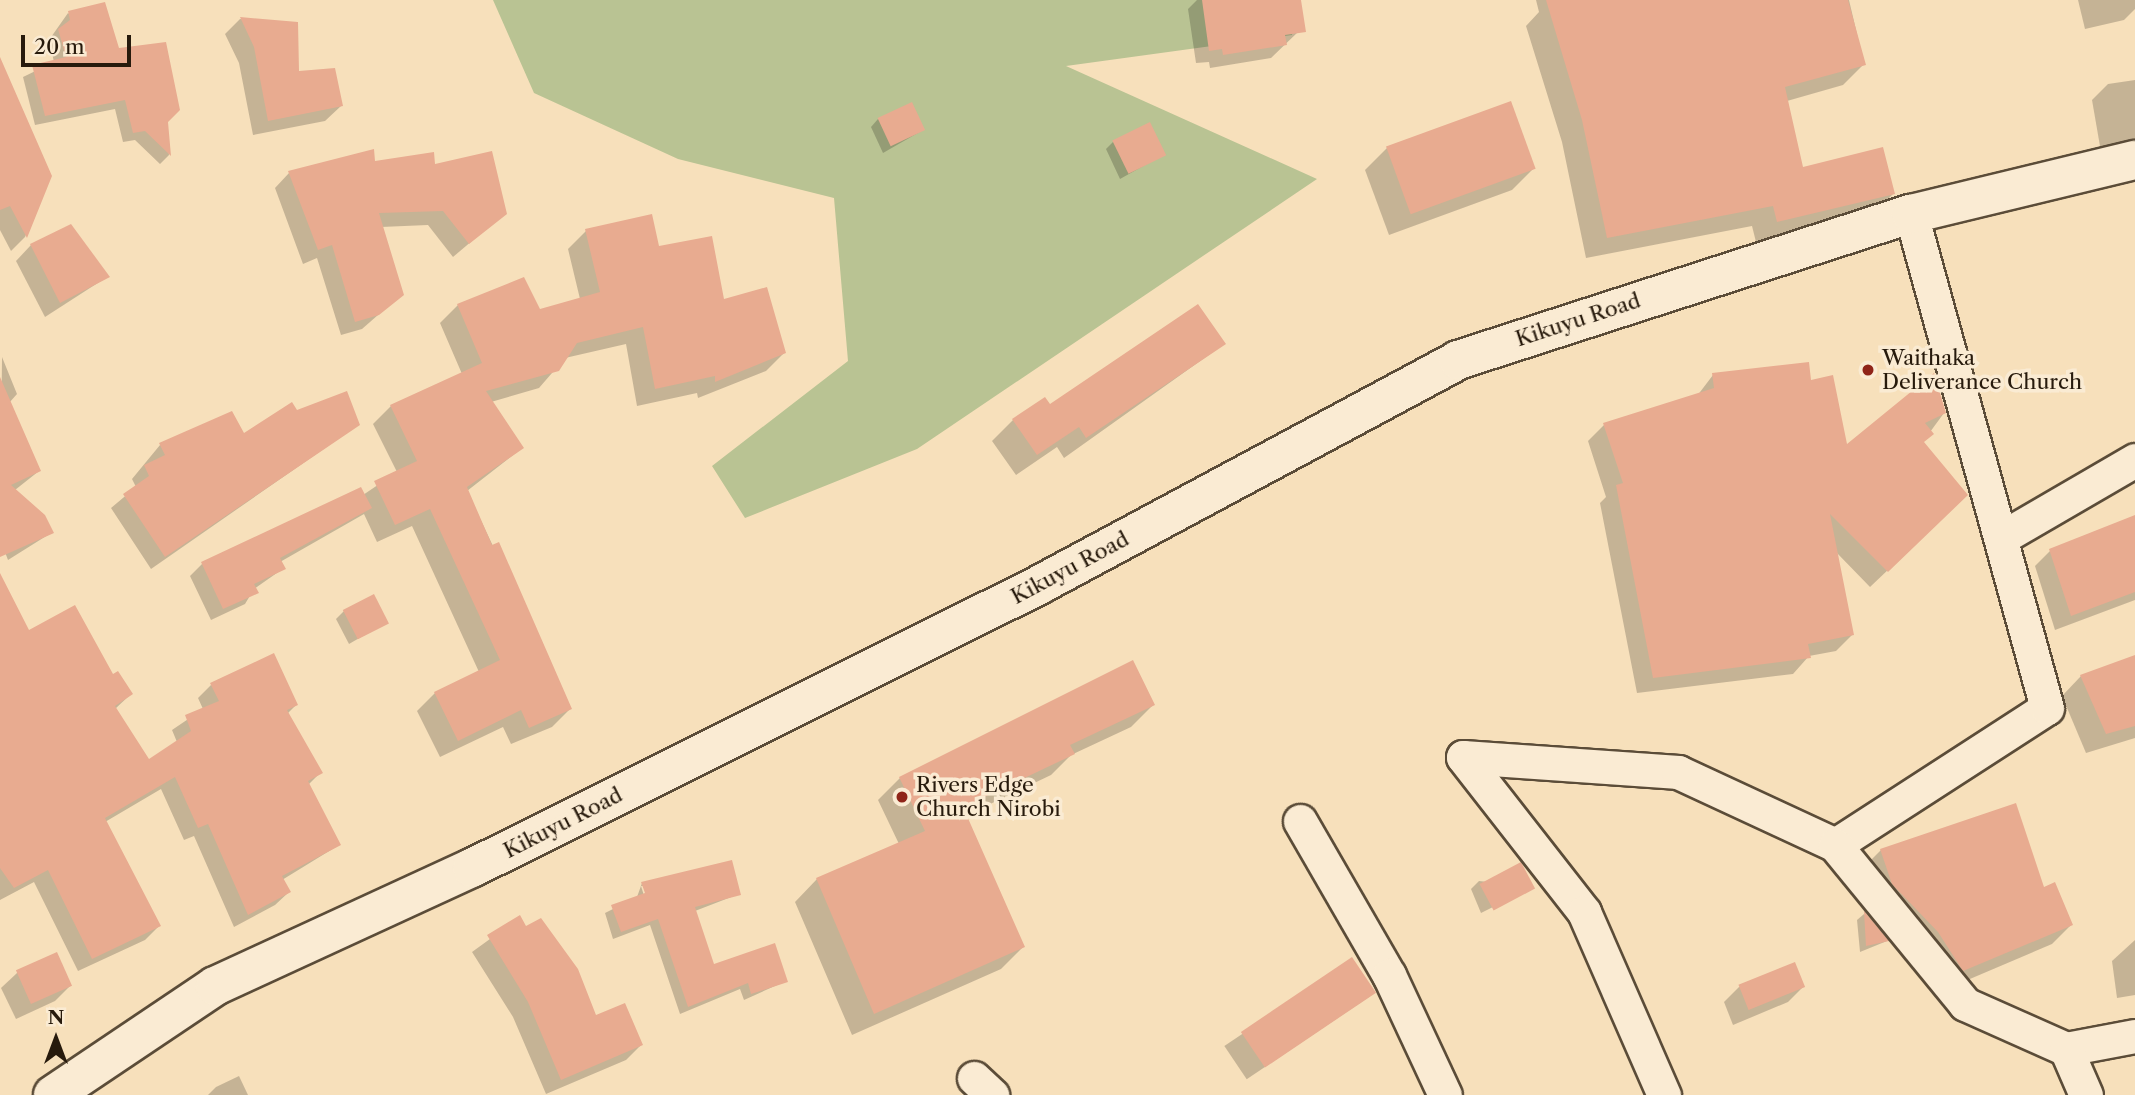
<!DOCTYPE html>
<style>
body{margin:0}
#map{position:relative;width:2135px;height:1095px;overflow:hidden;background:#f7e0bb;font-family:"Libre Caslon Text",serif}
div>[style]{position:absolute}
.green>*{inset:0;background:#b9c393}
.shadow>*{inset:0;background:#0003;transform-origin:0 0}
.building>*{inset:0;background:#e8ab90;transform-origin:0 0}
.roads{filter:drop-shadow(2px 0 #5b4c38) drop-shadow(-2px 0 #5b4c38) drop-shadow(0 2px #5b4c38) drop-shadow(0 -2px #5b4c38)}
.minor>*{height:33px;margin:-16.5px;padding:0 16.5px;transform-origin:16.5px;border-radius:16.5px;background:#faebd3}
.secondary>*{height:38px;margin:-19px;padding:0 19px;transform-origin:19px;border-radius:19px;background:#faebd3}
.dots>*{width:19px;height:19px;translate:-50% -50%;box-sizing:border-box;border:4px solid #faebd3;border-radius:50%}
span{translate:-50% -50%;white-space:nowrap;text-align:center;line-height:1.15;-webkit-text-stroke:7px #faebd3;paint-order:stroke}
.street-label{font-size:21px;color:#271a0c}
.poi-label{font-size:21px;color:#271a0c}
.left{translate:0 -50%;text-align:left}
.north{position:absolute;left:21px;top:1004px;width:70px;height:70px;-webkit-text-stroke:5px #faebd3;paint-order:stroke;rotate:0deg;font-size:19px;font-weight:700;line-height:28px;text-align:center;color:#271a0c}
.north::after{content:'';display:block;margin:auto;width:24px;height:32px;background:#271a0c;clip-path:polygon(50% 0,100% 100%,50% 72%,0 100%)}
.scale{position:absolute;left:21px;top:35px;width:110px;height:32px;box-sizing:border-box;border:4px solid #271a0c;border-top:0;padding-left:9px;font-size:21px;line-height:24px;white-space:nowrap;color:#271a0c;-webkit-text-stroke:5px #faebd3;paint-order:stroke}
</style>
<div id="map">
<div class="green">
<div style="clip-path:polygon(493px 0,1297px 0,1292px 35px,1066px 66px,1317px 179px,917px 449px,745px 518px,712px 466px,848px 361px,834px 198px,678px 159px,534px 93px)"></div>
</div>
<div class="shadow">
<div style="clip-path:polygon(1197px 0,1293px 0,1298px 32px,1271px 58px,1210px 68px,1209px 62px,1196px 63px,1188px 9px)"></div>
<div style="clip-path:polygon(1536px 0,1849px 0,1864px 64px,1843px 85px,1787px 101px,1801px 169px,1893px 194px,1872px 215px,1756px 242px,1752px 226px,1586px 258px,1562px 142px,1526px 26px,1539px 12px)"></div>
<div style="clip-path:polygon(2078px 0,2135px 0,2135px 9px,2124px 20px,2085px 29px)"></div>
<div style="clip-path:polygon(68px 13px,117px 50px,166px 122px,169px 155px,160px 164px,135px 140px,123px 142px,115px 109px,35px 125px,23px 77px,54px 62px,49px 40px)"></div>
<div style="clip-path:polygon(240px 19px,296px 23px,297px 73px,341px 106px,325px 121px,253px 135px,239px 63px,225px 34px)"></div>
<div style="clip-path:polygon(2135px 80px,2135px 147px,2101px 152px,2092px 100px,2108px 84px)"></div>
<div style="clip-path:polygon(0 115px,50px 176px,25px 237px,11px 251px,0 230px)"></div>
<div style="clip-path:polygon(878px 119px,923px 130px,883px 153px,871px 127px)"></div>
<div style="clip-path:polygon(1113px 142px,1163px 155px,1120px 179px,1106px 149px)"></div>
<div style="clip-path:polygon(1387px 148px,1534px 168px,1512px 190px,1389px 235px,1365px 170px)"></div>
<div style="clip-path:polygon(374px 163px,434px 167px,505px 213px,453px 257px,428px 225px,381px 227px,402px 294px,362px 329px,341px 335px,317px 258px,303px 264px,275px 188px,289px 173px)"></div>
<div style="clip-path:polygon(586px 231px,658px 248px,784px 353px,766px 371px,698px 398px,697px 393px,637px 406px,626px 344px,565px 358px,539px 388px,491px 402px,522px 448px,467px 491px,570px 709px,552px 727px,511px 744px,503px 727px,440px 757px,417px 711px,435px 693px,479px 672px,412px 526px,377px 542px,364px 514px,280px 562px,284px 568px,254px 589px,245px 604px,211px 620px,190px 576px,202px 564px,360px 489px,363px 495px,397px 472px,373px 424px,391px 406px,462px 374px,440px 323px,458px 305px,539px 311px,580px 299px,568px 249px)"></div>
<div style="clip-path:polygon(31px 245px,107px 277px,45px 317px,16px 261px)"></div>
<div style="clip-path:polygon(1224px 344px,1064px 458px,1057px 447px,1016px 475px,992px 441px,1013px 420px)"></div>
<div style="clip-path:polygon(2px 357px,17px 394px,9px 403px,39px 471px,15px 490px,51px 533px,8px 560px,0 539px)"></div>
<div style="clip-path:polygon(1713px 375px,1810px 382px,1846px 447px,1944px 413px,1922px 443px,1950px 511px,1870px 587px,1836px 552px,1852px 635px,1836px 651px,1809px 656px,1793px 674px,1637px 693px,1600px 503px,1606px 497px,1588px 441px,1604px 425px,1697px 396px)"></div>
<div style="clip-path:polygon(358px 425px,151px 569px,111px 508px,136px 487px,132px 479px,160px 445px)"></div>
<div style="clip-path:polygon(2135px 517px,2135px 600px,2055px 630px,2035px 566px,2050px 551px)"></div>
<div style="clip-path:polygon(0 576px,28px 632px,113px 677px,131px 694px,115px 709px,148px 762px,177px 742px,172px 730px,203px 709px,198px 698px,211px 685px,296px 705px,287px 714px,320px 773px,308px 785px,339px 845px,282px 880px,289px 892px,275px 905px,234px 927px,194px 836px,184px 840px,161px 789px,105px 822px,159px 926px,145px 940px,78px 971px,34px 882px,0 900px)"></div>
<div style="clip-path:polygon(344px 611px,387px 622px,349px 644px,336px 619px)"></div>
<div style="clip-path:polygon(2135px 657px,2135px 738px,2086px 753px,2062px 696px,2081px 676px)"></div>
<div style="clip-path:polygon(1153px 705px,1131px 727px,1071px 755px,1051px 775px,965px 816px,1023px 947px,1001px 969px,852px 1035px,795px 902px,817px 879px,899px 844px,878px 800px,900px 778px)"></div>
<div style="clip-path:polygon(1881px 850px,2071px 925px,2052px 944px,1944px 990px,1861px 870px)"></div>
<div style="clip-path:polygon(1479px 881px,1533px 887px,1481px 913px,1471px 889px)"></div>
<div style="clip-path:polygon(evenodd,642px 883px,739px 894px,695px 911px,713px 966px,786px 981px,744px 1000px,740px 989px,680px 1014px,650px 925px,613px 939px,605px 913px,637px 897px,642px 883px,641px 886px,645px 886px,646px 902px,641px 886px)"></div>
<div style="clip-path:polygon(1864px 914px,1887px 941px,1860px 952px,1857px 920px)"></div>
<div style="clip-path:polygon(519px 918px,596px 1017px,641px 1045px,626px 1060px,546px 1094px,513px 1017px,472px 952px)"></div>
<div style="clip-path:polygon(2135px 940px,2135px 995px,2117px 998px,2112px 961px)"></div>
<div style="clip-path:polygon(56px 955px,70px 986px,55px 1001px,16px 1019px,1px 988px,17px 973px)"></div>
<div style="left:1352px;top:960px;width:40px;height:154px;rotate:56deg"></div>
<div style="clip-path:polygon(1739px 987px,1803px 987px,1788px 1002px,1733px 1025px,1724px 1002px)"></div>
<div style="clip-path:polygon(239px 1076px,248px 1095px,208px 1095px,216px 1087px)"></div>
</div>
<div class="building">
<div style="clip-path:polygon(1202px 0,1301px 0,1306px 32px,1285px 35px,1287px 45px,1223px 55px,1222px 49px,1209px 51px)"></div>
<div style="clip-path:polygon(1546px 0,1848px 0,1866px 65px,1785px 87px,1803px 167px,1883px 147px,1895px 194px,1777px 222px,1773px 206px,1607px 238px,1582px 120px)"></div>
<div style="clip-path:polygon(105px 2px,119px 48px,166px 42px,180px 110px,168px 122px,171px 156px,145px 131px,133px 133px,125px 100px,45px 116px,32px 65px,66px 57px,58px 29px,70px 20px,68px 11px)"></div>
<div style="clip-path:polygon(240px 17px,298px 22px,299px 71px,335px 68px,343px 106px,268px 121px,254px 47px)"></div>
<div style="clip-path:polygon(0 57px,52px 176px,27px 238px,10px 206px,0 210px)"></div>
<div style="left:1511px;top:101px;width:72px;height:133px;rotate:70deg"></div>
<div style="left:912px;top:102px;width:31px;height:38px;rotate:65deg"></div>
<div style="left:1150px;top:122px;width:37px;height:42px;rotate:64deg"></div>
<div style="clip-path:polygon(374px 149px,375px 161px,434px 152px,435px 164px,492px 151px,507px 214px,469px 244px,443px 211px,379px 213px,404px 295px,379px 315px,355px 322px,332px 245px,318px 250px,288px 171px)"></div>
<div style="clip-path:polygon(652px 214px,659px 246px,712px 236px,724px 299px,767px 287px,786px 353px,715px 382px,715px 376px,655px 389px,643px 327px,577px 343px,559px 371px,486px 391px,524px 448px,467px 487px,492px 545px,499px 542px,572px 709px,529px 728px,521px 710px,458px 741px,434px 692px,500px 660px,430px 509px,395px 525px,374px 481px,417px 461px,390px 405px,482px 363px,457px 304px,524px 277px,540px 309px,600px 292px,585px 229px)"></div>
<div style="clip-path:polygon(71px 224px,110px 277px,60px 303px,30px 244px)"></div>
<div style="clip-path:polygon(1198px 304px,1226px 344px,1086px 438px,1079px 427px,1037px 455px,1012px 419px,1045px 397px,1050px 404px)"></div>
<div style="clip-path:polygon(1809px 362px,1811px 380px,1833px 375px,1847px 444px,1934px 373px,1946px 413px,1925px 423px,1934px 434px,1924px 442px,1968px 495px,1888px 572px,1830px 514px,1854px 635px,1808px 644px,1811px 658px,1653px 678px,1616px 485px,1623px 483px,1603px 423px,1714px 388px,1712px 373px)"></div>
<div style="clip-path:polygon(0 377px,41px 471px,11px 485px,45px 515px,54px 533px,0 557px)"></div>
<div style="clip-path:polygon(347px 391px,360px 425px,165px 557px,123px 494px,149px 476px,144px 465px,165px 455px,159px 443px,232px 411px,244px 433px,292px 402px,297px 410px)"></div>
<div style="clip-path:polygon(361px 487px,372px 508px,280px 558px,286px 569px,254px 584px,259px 593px,223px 609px,201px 562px)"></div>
<div style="clip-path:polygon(2135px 515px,2135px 592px,2071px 616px,2049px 549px)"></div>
<div style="clip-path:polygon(0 573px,29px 630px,75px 605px,113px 674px,118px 671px,133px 694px,115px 706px,149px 759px,191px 731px,185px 715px,219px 701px,210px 683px,274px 653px,298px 705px,287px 710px,323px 773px,308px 781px,341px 845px,282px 876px,291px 892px,248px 915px,208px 824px,198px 828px,175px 777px,105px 818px,161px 926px,92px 959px,48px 870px,14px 888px,0 868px)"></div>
<div style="left:374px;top:594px;width:33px;height:35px;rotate:63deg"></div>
<div style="clip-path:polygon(2135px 655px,2135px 726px,2106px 734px,2080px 675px)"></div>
<div style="clip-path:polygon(1133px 660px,1155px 705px,1070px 745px,1075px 754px,963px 807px,1025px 947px,874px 1014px,816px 878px,925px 831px,899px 777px)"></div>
<div style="clip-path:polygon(2016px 803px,2044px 887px,2055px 882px,2073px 925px,1963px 971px,1938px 932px,1892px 884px,1880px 849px)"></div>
<div style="clip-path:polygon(732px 860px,741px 895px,695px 907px,714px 964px,775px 943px,788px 982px,751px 994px,748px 983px,688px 1007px,658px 919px,621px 932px,611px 905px,645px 893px,641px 882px)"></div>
<div style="left:1521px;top:862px;width:30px;height:47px;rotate:62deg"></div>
<div style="clip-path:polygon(1864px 911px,1889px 941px,1866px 946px)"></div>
<div style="clip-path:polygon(520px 915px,526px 926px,541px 918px,578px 969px,596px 1015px,625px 1003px,643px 1045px,561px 1080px,528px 1002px,487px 935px)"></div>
<div style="left:57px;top:952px;width:37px;height:45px;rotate:66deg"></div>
<div style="left:1352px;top:957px;width:43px;height:134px;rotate:56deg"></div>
<div style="left:1795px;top:962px;width:27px;height:61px;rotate:68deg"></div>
</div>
<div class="roads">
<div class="minor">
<div style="left:2001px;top:538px;width:155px;rotate:-30.2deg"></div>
<div style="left:1463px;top:757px;width:216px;rotate:4deg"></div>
<div style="left:1678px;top:772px;width:173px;rotate:24.9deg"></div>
<div style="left:1835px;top:845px;width:252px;rotate:-32.9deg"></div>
<div style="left:2047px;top:708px;width:512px;rotate:-105.39deg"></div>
<div style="left:1463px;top:757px;width:197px;rotate:52deg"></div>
<div style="left:1584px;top:912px;width:200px;rotate:66.4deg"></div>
<div style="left:1300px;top:821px;width:178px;rotate:60deg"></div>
<div style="left:1389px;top:975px;width:132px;rotate:65deg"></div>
<div style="left:1835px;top:845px;width:205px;rotate:50.7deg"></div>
<div style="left:1965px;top:1004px;width:111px;rotate:24deg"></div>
<div style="left:2066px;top:1049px;width:70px;rotate:-10.7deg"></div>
<div style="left:2066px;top:1049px;width:50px;rotate:66.5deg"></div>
<div style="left:974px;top:1078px;width:25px;rotate:43deg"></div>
</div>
<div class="secondary">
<div style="left:53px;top:1095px;width:195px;rotate:-33.9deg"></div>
<div style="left:215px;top:986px;width:283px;rotate:-24.7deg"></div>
<div style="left:472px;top:868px;width:634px;rotate:-26.52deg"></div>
<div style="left:1039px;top:585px;width:476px;rotate:-28.2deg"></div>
<div style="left:1458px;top:360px;width:476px;rotate:-17.9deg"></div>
<div style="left:1911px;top:214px;width:230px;rotate:-13.6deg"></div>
</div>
</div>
<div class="dots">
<div style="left:1868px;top:370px;background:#8f2418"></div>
<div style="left:902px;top:797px;background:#8f2418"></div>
</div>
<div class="street-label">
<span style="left:1578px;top:320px;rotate:-18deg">Kikuyu Road</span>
<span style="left:1070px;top:568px;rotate:-28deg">Kikuyu Road</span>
<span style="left:563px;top:823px;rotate:-27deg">Kikuyu Road</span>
</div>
<div class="poi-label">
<span class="left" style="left:1882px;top:370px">Waithaka<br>Deliverance Church</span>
<span class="left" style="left:916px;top:797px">Rivers Edge<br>Church Nirobi</span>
</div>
<div class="north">N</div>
<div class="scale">20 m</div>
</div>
